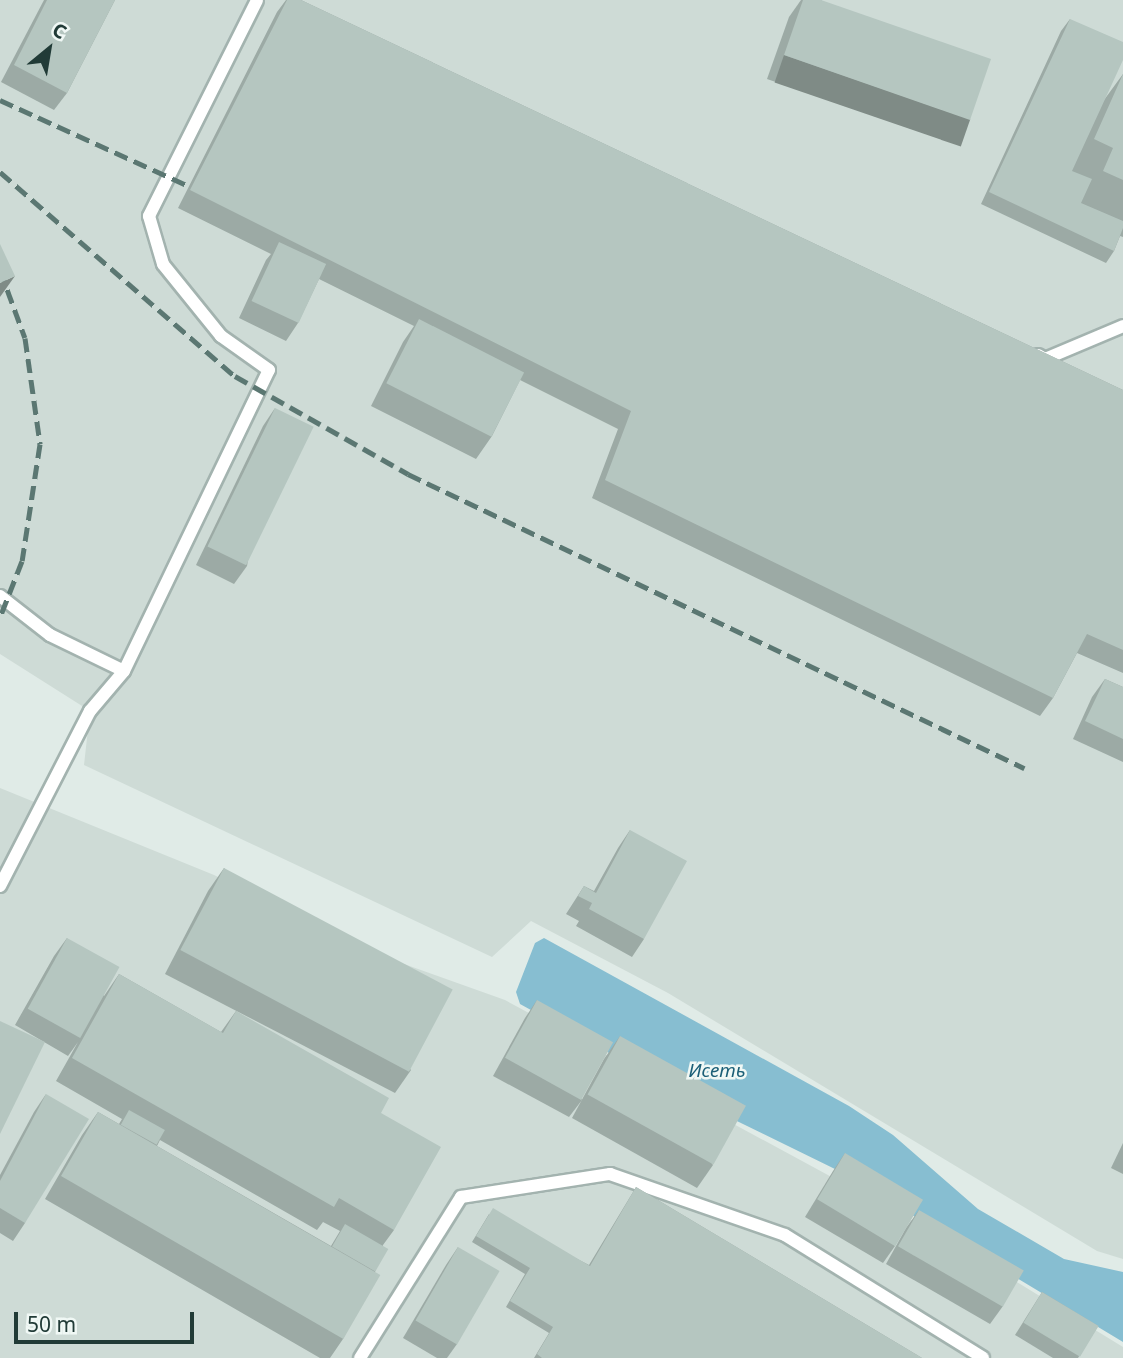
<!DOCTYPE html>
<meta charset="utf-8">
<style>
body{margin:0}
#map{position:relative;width:1123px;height:1358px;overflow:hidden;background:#e0ebe7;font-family:"Noto Sans",sans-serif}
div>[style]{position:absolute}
.built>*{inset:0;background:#cedbd6}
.water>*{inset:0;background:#87bed1}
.roads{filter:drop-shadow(2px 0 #a3b3af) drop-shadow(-2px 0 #a3b3af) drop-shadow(0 2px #a3b3af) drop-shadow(0 -2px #a3b3af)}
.lane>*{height:12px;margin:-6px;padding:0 6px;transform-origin:6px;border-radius:6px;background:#fff}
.rail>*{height:5px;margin-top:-2.5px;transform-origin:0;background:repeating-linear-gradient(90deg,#5b7772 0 14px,transparent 0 21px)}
.wall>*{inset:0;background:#9caaa5}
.shaded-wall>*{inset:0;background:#7f8b86;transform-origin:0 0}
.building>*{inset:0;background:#b5c6c0;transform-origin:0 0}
span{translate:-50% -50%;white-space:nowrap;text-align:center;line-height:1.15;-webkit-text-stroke:5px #f0f8f5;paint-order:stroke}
.water-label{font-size:19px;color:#1b5f77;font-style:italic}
.north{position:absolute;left:14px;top:14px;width:70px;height:70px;-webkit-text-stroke:5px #f0f8f5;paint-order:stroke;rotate:30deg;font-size:19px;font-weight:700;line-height:28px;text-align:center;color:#213b37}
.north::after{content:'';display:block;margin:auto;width:24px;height:32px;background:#213b37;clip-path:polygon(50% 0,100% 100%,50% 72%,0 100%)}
.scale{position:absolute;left:14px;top:1312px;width:180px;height:32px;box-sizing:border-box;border:4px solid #213b37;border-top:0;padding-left:9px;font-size:21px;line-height:24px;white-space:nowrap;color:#213b37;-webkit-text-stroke:5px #f0f8f5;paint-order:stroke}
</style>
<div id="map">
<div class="built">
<div style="clip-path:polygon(0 0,1123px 0,1123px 1259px,1097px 1251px,668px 993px,531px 921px,492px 957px,84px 765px,90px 711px,0 654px)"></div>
<div style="clip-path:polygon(0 788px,214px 875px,376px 954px,505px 1000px,955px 1244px,1123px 1347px,1123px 1358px,0 1358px)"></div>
</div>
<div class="water">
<div style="clip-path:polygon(544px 938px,849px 1106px,893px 1135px,978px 1209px,1064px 1259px,1123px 1272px,1123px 1342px,839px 1171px,702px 1104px,520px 1004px,516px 992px,535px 943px)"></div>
</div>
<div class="roads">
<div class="lane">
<div style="left:1038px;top:355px;width:8px;rotate:30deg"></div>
<div style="left:1045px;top:359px;width:85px;rotate:-22.9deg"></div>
<div style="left:0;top:596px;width:63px;rotate:38deg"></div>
<div style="left:50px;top:635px;width:82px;rotate:25.9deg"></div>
<div style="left:0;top:886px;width:197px;rotate:-62.8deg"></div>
<div style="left:90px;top:711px;width:52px;rotate:-49.6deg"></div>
<div style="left:124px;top:671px;width:334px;rotate:-64.3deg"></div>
<div style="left:269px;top:370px;width:59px;rotate:-144.7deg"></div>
<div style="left:221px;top:336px;width:92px;rotate:-128.9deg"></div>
<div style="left:163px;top:264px;width:50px;rotate:-106.3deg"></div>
<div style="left:149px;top:216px;width:241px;rotate:-63.4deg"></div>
<div style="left:360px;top:1358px;width:190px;rotate:-57.9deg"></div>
<div style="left:461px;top:1197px;width:151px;rotate:-8.8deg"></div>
<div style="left:610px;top:1174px;width:185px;rotate:19.2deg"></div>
<div style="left:785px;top:1235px;width:233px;rotate:31.8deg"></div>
</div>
</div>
<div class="rail">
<div style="left:0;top:100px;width:208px;rotate:24.5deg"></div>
<div style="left:0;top:172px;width:311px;rotate:41deg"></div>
<div style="left:235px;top:376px;width:199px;rotate:29.5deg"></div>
<div style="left:408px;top:474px;width:683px;rotate:25.51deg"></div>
<div style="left:0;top:270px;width:72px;rotate:69.8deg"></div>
<div style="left:25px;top:338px;width:107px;rotate:81.9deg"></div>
<div style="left:40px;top:444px;width:118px;rotate:98.7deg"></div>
<div style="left:22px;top:561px;width:60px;rotate:111.4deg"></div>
</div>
<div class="wall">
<div style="clip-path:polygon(44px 0,115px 0,67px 93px,54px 110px,1px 82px)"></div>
<div style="clip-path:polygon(286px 0,301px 0,1123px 390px,1123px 673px,1077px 653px,1053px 698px,1040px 716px,592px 498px,618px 429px,520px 380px,492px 436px,476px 459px,371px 406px,403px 342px,414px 326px,319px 279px,298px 323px,286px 341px,239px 318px,266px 260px,271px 254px,178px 208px,277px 12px)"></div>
<div style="clip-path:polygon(801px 0,821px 0,953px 143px,767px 79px,789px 17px)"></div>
<div style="clip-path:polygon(1070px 19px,1104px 100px,1123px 74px,1123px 237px,1120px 236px,1114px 251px,1106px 263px,981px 204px,1061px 31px)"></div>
<div style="clip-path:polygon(275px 408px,247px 566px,234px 584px,196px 565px,263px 426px)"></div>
<div style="clip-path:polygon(1105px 679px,1123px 687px,1123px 762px,1073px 739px,1092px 697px)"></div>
<div style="clip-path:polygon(630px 830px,644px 939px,632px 957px,576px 926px,579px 921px,566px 914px,584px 886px,594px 891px,618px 848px)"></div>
<div style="clip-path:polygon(224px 868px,411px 1070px,395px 1093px,165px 974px,208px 891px)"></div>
<div style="clip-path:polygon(evenodd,67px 938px,104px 996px,119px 974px,221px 1032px,236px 1011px,381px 1113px,394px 1230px,383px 1245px,375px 1272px,343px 1339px,330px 1358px,320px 1358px,45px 1199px,82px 1135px,98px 1112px,119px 1124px,122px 1119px,56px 1081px,78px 1042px,68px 1056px,15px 1025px,54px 956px,67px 938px,160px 1140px,317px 1230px,323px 1222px,340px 1231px,331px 1246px,157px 1146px,160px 1140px)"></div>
<div style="clip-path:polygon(537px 1000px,582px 1100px,569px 1117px,493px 1076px,525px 1018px)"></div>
<div style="clip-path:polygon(620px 1036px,713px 1165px,697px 1188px,572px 1118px,604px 1059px)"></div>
<div style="clip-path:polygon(46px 1094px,25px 1223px,13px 1241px,0 1233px,0 1175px,34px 1112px)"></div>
<div style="clip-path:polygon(1123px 1143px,1123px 1174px,1111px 1168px)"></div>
<div style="clip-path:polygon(845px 1153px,895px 1246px,883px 1263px,805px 1217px,833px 1171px)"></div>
<div style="clip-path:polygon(636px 1187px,922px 1358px,534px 1358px,549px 1333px,506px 1307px,525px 1274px,472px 1242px,489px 1214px,589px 1265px)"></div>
<div style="clip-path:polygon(919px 1210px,1003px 1306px,990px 1324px,886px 1264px,906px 1228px)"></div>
<div style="clip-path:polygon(458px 1247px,457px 1344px,447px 1358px,437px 1358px,403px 1338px,446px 1265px)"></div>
<div style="clip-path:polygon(1042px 1292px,1098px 1326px,1078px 1358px,1053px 1358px,1015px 1335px)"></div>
</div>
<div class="shaded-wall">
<div style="left:784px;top:55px;width:197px;height:29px;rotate:19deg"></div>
<div style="clip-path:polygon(15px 276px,0 297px,0 283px)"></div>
</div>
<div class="building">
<div style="clip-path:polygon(47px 0,115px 0,67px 93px,14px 65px)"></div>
<div style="clip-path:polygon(287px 0,301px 0,1123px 390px,1123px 650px,1087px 634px,1053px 698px,605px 480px,631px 411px,190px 190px)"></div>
<div style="clip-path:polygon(803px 0,821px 0,991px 59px,970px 120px,784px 55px)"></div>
<div style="clip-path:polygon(1070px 19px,1123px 42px,1123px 60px,1072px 171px,1092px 179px,1081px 203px,1123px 221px,1123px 228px,1114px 251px,989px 192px)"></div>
<div style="clip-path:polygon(1123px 74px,1123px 180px,1103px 171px,1113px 148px,1094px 139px)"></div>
<div style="left:279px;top:242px;width:52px;height:65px;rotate:25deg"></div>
<div style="clip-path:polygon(0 244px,15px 276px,0 283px)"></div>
<div style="left:419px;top:319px;width:118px;height:72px;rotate:27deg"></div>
<div style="left:275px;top:408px;width:43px;height:154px;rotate:26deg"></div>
<div style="clip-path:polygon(1105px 679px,1123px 687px,1123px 739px,1085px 721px)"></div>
<div style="clip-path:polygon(630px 830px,687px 861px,644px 939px,589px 909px,592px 903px,578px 896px,584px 886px,596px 893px)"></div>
<div style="left:224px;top:868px;width:259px;height:93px;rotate:28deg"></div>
<div style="left:67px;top:938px;width:60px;height:81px;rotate:29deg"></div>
<div style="clip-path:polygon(119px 974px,223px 1033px,236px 1011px,389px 1098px,381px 1113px,441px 1147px,394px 1230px,339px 1198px,334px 1207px,72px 1058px)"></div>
<div style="left:537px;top:1000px;width:87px;height:66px;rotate:29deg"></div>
<div style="clip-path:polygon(0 1021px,45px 1042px,0 1134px)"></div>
<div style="left:620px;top:1036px;width:144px;height:67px;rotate:29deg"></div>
<div style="clip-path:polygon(46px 1094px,89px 1119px,25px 1223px,0 1208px,0 1181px)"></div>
<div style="left:129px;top:1110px;width:41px;height:17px;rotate:29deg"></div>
<div style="left:98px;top:1112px;width:326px;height:74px;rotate:30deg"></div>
<div style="left:845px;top:1153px;width:91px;height:54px;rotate:31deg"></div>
<div style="clip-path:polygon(636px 1187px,922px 1358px,542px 1358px,537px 1354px,553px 1327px,510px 1301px,530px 1268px,476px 1236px,493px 1208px,590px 1266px)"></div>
<div style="left:919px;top:1210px;width:121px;height:42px;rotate:30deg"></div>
<div style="left:345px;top:1224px;width:50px;height:26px;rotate:30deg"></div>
<div style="left:458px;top:1247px;width:48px;height:85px;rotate:30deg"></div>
<div style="left:1042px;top:1292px;width:66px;height:36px;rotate:31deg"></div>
</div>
<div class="water-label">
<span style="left:717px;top:1071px">Исеть</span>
</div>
<div class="north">С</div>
<div class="scale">50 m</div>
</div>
